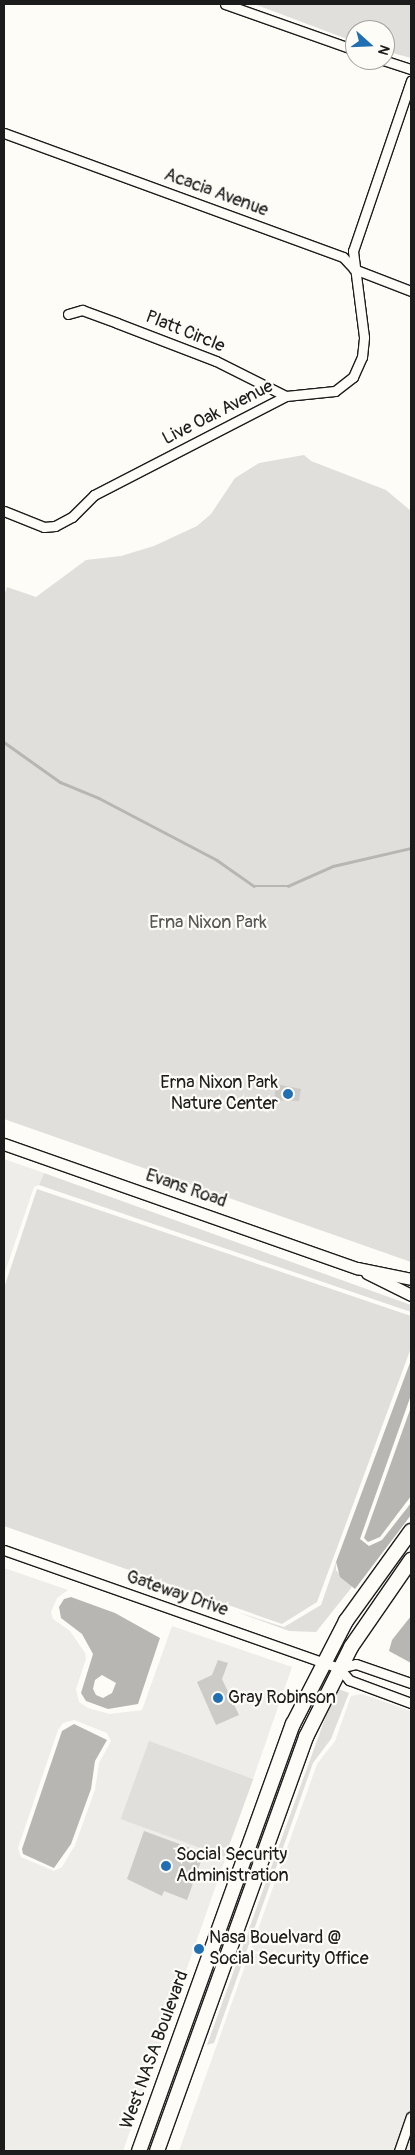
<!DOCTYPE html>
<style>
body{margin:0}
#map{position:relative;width:415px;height:2155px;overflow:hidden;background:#fdfcf7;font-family:Pangolin,sans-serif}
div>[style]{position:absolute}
.built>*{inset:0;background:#eeede9}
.green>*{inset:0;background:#e0dfdb;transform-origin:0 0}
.water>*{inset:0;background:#b7b6b2}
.stream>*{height:2.5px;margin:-1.25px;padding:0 1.25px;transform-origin:1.25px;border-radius:1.25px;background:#b7b6b2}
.building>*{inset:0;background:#cccbc8}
.roads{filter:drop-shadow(1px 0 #1c1c1c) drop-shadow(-1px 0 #1c1c1c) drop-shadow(0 1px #1c1c1c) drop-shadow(0 -1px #1c1c1c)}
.minor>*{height:9px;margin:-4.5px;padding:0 4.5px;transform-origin:4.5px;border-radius:4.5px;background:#fdfcf7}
.tertiary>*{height:11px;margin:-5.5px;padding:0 5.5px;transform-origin:5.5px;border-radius:5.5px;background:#fdfcf7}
.secondary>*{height:14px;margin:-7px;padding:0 7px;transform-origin:7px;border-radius:7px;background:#fdfcf7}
.dots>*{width:14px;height:14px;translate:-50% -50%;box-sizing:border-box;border:2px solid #fdfcf7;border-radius:50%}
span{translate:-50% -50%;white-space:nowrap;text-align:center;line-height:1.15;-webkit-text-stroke:4.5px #fdfcf7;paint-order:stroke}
.street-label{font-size:18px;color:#1c1c1c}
.park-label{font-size:18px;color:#575655}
.poi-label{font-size:18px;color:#1c1c1c}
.right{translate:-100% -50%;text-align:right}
.left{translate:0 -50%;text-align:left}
.frame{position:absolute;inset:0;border:5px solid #1c1c1c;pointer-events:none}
.north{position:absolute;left:345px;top:20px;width:50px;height:50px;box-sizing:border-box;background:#fdfcf7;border:1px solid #a3a29f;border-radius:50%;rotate:110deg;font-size:14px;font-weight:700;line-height:20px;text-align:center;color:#1c1c1c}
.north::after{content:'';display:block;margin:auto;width:18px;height:22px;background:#1f6fb2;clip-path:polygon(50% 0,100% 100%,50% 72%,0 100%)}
</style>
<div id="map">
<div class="built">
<div style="clip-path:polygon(4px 1159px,44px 1173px,39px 1185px,34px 1187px,4px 1275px)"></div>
<div style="clip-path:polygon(evenodd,4px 1568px,68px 1590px,57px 1598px,51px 1612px,53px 1619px,70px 1631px,85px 1653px,86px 1659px,76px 1689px,79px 1702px,88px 1708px,110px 1714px,142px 1710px,172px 1626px,292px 1667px,253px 1779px,149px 1742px,122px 1819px,227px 1854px,123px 2151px,4px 2151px,4px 1568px,74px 1720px,107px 1733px,111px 1741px,99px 1763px,95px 1790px,75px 1845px,62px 1867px,54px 1871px,21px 1857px,18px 1848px,58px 1730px,63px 1723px,74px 1720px)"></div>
<div style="clip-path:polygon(362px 1694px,411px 1711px,411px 2151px,179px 2151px,317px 1764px,335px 1741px,351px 1696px)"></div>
</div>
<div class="green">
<div style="clip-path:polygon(254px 4px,411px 4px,411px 58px,385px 51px,385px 30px,355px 30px,355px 42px)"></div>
<div style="clip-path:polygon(304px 455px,311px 461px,386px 490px,411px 511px,411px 1262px,4px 1119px,4px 596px,7px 587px,36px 597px,86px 560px,121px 556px,154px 546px,197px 526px,211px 514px,235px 478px,259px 463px)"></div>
<div style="clip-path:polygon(44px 1173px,411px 1305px,411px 1312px,39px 1185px)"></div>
<div style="clip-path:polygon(37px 1189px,411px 1316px,411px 1348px,317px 1602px,282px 1624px,4px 1526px,4px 1288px)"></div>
<div style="clip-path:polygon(336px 1562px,336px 1570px,352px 1587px,316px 1632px,289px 1631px,237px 1612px,284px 1627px,321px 1605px)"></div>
<div style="clip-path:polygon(336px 1688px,349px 1693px,331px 1739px,313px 1763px,214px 2043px,207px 2045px)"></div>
<div style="left:149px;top:1741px;width:111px;height:83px;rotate:20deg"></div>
</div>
<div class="water">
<div style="clip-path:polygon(411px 1360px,411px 1395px,360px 1539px,369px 1546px,382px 1540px,411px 1503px,411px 1515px,355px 1589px,340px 1577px,336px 1562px)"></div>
<div style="clip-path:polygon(411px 1407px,411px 1496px,380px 1537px,368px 1542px,364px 1538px)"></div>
<div style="clip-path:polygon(evenodd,71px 1597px,115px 1613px,160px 1638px,138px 1704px,108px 1709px,86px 1701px,81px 1693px,93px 1654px,82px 1634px,61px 1618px,59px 1607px,64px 1599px,71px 1597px,102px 1675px,116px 1683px,112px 1693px,103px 1698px,96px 1695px,93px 1689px,95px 1680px,102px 1675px)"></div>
<div style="clip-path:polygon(411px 1616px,411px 1663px,389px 1651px,392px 1640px)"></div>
<div style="clip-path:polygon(74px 1724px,107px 1740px,95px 1761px,91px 1789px,71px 1844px,54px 1868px,23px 1854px,22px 1849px,62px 1731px)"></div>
</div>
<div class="stream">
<div style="left:4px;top:742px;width:69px;rotate:35.5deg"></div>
<div style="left:60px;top:782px;width:42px;rotate:22.3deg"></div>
<div style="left:99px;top:798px;width:133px;rotate:27.7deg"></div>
<div style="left:217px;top:860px;width:45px;rotate:35.1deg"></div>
<div style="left:254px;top:886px;width:34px"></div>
<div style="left:288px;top:886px;width:49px;rotate:-24deg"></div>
<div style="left:333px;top:866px;width:80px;rotate:-13deg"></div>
</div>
<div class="building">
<div style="clip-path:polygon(276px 1084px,301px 1089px,299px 1101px,274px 1100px)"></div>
<div style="clip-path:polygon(218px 1660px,228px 1663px,222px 1679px,239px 1715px,216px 1725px,197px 1682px,212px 1675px)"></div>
<div style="clip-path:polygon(144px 1831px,204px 1853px,187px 1900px,164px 1891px,162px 1896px,127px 1879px)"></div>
</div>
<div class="roads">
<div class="minor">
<div style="left:225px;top:4px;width:138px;rotate:19.5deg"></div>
<div style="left:383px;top:60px;width:29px;rotate:18deg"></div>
<div style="left:4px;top:133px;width:361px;rotate:20.1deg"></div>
<div style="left:343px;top:257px;width:16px;rotate:47deg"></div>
<div style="left:354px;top:269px;width:61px;rotate:21.1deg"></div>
<div style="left:68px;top:314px;width:15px;rotate:-16deg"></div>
<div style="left:82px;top:310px;width:37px;rotate:20deg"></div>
<div style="left:117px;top:323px;width:106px;rotate:21deg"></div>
<div style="left:216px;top:361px;width:78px;rotate:26.6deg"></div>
<div style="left:4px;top:511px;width:43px;rotate:21.8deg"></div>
<div style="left:44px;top:527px;width:11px;rotate:-5deg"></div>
<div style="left:55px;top:526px;width:19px;rotate:-28deg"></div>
<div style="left:72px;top:517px;width:31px;rotate:-45deg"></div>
<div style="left:94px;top:495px;width:216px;rotate:-27.3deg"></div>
<div style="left:286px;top:396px;width:49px;rotate:-5.8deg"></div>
<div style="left:335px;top:391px;width:23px;rotate:-38deg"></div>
<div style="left:353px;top:377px;width:22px;rotate:-66deg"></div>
<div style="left:362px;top:357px;width:20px;rotate:-84deg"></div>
<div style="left:364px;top:337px;width:87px;rotate:-97.3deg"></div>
<div style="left:353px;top:251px;width:180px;rotate:-71.2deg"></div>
<div style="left:4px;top:1550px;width:355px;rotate:19.4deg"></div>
<div style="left:339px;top:1668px;width:17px;rotate:-13deg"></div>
<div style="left:356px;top:1664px;width:58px;rotate:19.1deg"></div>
<div style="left:339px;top:1668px;width:16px;rotate:50deg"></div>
<div style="left:349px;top:1680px;width:66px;rotate:20.4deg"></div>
<div style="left:399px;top:2151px;width:36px;rotate:-71deg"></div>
</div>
<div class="tertiary">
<div style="left:4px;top:1144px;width:374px;rotate:19.4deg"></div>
<div style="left:357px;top:1268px;width:55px;rotate:11.5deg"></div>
<div style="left:367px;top:1273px;width:49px;rotate:26.6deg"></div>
</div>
<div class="secondary">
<div style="left:139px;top:2151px;width:454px;rotate:-70.2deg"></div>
<div style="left:293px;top:1724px;width:116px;rotate:-62.8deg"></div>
<div style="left:346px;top:1621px;width:111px;rotate:-54.2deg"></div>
<div style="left:157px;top:2151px;width:440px;rotate:-70.2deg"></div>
<div style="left:306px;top:1737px;width:101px;rotate:-63.4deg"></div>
<div style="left:351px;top:1647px;width:106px;rotate:-55.4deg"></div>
</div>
</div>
<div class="dots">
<div style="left:288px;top:1094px;background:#1f6fb2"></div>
<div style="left:218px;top:1698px;background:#1f6fb2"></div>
<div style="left:166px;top:1866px;background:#1f6fb2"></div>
<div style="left:199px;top:1949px;background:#1f6fb2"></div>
</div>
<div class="street-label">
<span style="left:216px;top:193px;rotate:20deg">Acacia Avenue</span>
<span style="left:185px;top:332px;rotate:22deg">Platt Circle</span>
<span style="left:218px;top:413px;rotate:-27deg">Live Oak Avenue</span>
<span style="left:186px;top:1189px;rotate:19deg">Evans Road</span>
<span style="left:177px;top:1594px;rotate:19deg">Gateway Drive</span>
<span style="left:155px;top:2050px;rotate:-70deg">West NASA Boulevard</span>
</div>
<div class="park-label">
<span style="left:208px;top:923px">Erna Nixon Park</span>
</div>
<div class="poi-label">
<span class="right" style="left:278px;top:1094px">Erna Nixon Park<br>Nature Center</span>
<span class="left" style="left:228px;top:1698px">Gray Robinson</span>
<span class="left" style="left:176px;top:1866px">Social Security<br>Administration</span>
<span class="left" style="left:209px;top:1949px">Nasa Bouelvard @<br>Social Security Office</span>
</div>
<div class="frame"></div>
<div class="north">N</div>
</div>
